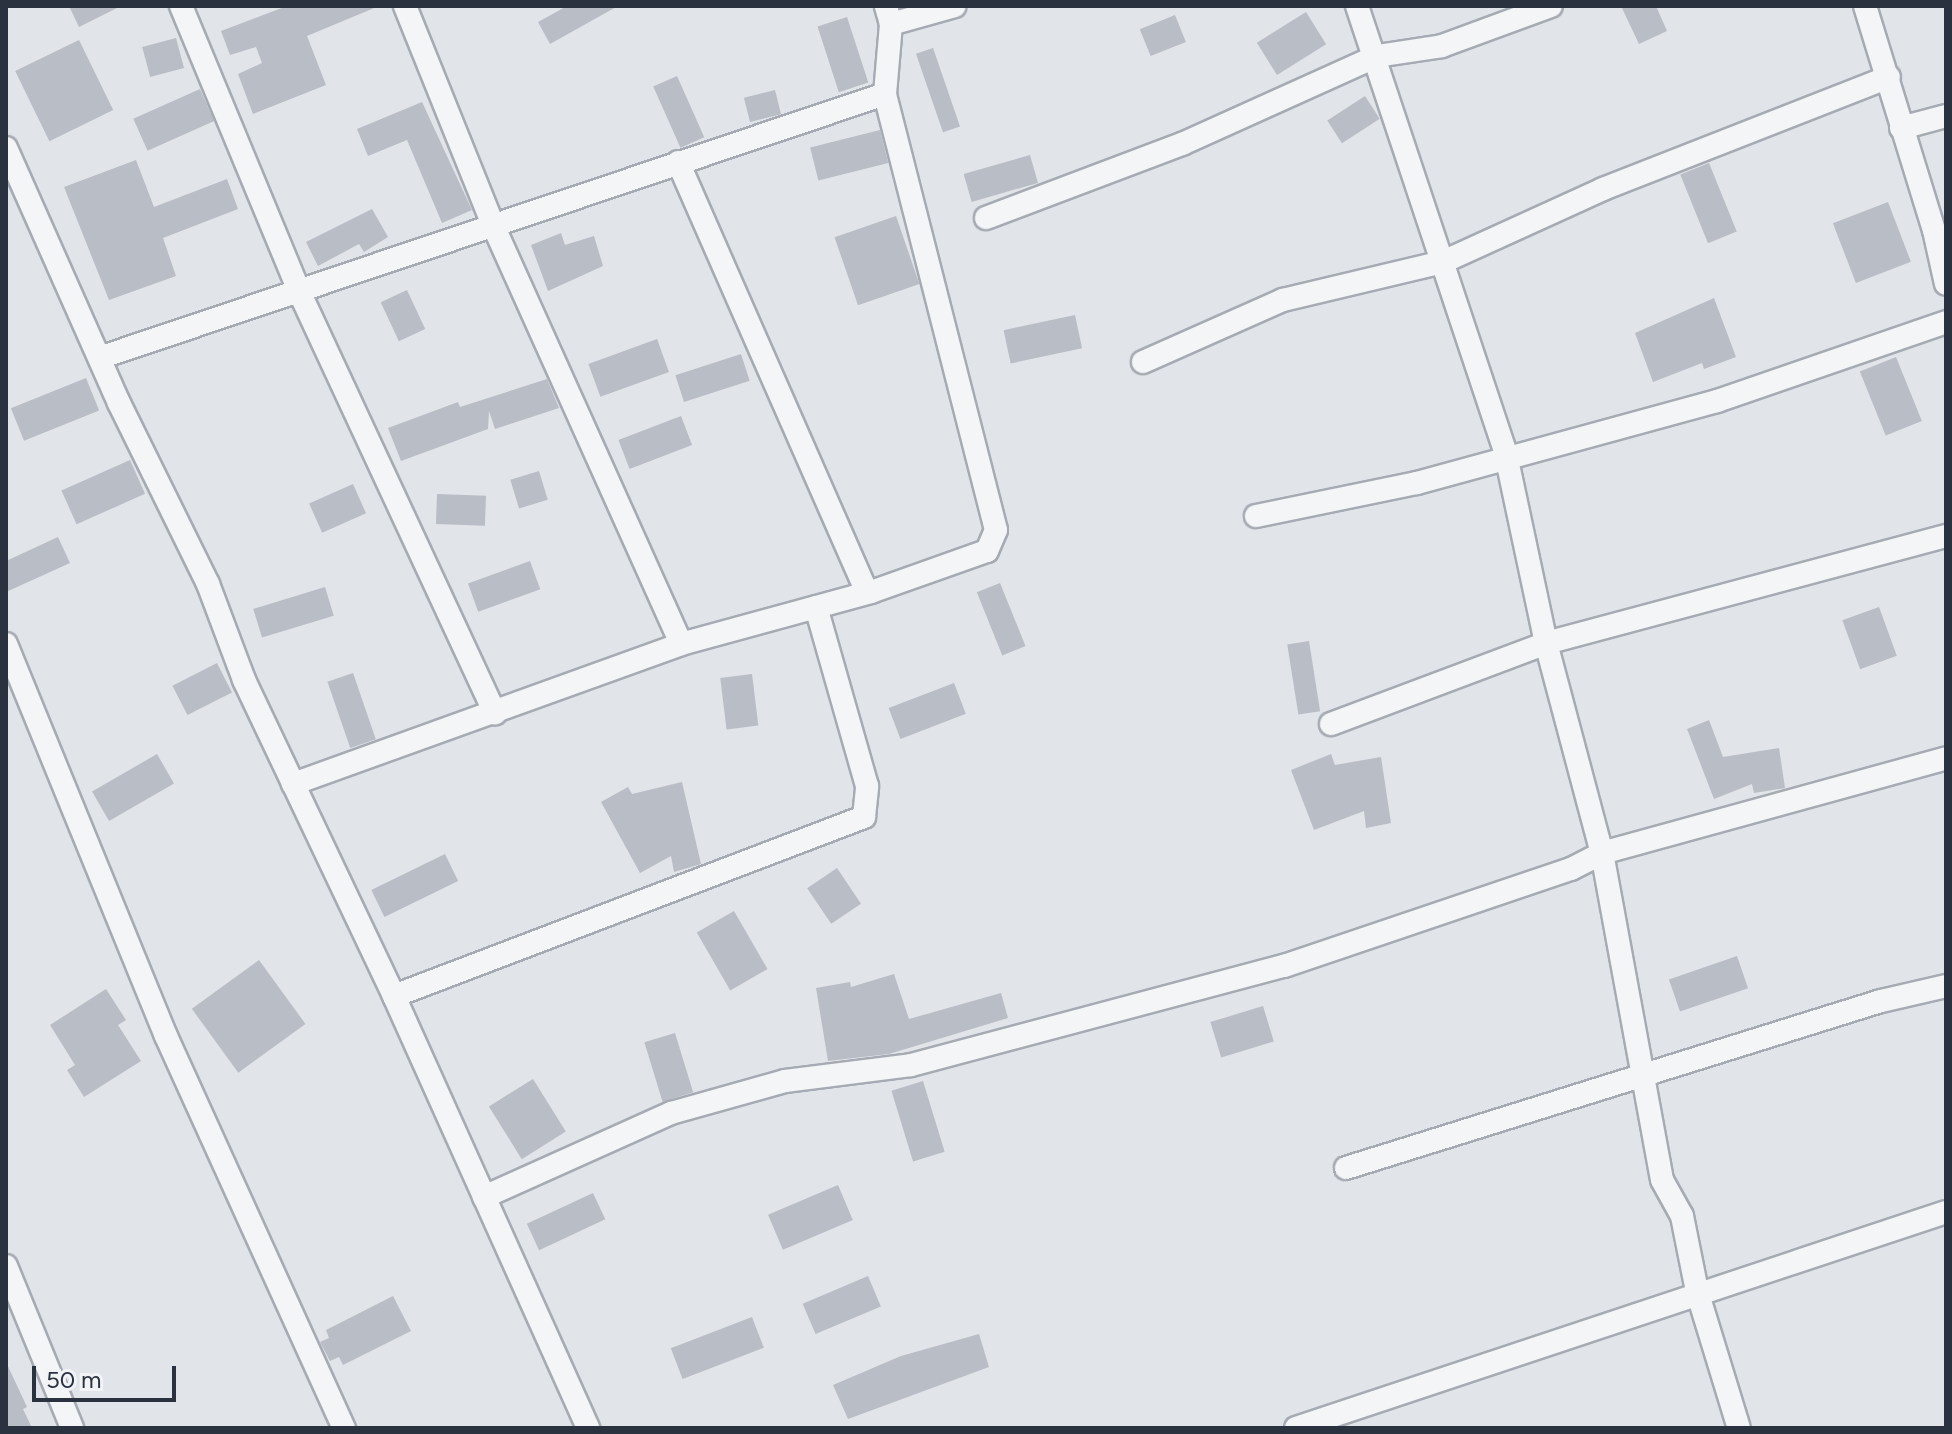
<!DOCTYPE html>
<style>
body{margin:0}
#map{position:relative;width:1952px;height:1434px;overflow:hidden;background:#e1e4e9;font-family:Figtree,sans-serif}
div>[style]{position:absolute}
.building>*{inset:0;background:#b9bdc5;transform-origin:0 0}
.roads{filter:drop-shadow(2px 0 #a6abb3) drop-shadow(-2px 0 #a6abb3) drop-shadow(0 2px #a6abb3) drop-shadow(0 -2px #a6abb3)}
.street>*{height:22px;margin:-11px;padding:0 11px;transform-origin:11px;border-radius:11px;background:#f4f5f7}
span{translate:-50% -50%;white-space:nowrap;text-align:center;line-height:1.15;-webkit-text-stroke:7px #f1f3f6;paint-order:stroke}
.frame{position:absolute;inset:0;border:8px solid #2a3240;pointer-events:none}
.scale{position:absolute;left:32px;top:1366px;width:144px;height:36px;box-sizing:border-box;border:4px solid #2a3240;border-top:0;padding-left:10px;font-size:24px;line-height:28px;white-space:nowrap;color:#2a3240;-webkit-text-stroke:6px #f1f3f6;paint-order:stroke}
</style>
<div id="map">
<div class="building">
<div style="clip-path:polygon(69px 6px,121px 6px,79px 27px)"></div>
<div style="clip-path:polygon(287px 6px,379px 6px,307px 36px,326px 85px,253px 114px,238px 74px,262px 63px,256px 47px,230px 55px,221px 31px)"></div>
<div style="clip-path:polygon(567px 6px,618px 6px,550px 44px,538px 22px)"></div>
<div style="clip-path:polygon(1621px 6px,1656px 6px,1667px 31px,1639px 44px)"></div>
<div style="left:1306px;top:12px;width:38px;height:58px;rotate:58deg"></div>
<div style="left:1175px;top:15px;width:29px;height:38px;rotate:68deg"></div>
<div style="left:847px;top:17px;width:69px;height:31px;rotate:72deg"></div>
<div style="left:176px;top:38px;width:31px;height:35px;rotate:75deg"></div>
<div style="left:79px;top:40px;width:78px;height:71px;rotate:64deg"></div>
<div style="left:933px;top:48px;width:83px;height:18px;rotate:71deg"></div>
<div style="left:677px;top:76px;width:67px;height:26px;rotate:66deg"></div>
<div style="left:200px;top:89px;width:35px;height:73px;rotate:66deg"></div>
<div style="left:775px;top:90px;width:25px;height:32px;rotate:76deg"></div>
<div style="left:1365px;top:96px;width:27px;height:45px;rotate:57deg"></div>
<div style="clip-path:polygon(422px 102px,472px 210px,442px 223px,407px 140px,368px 156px,357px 129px)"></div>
<div style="left:880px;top:130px;width:34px;height:72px;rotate:76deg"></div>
<div style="left:1030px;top:155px;width:29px;height:69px;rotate:74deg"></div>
<div style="clip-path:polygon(136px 160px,154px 207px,227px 179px,238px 209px,163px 238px,176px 276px,109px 300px,64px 187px)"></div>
<div style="left:1709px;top:163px;width:74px;height:31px;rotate:68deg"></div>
<div style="left:1888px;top:202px;width:64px;height:59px;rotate:69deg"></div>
<div style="clip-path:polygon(372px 209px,388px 237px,364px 252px,359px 244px,318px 266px,306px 242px)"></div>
<div style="left:896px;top:216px;width:72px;height:65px;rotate:71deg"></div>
<div style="clip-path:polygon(561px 233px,565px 245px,594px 236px,603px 266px,548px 291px,531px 245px)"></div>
<div style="left:407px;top:290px;width:43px;height:29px;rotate:65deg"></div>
<div style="clip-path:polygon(1714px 298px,1736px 357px,1704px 369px,1702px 363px,1653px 382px,1635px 333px)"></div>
<div style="left:1075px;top:315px;width:34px;height:73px;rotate:78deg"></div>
<div style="left:657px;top:339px;width:35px;height:73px;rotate:70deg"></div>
<div style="left:741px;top:354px;width:28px;height:69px;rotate:72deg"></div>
<div style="left:1896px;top:357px;width:69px;height:39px;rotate:68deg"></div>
<div style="left:86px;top:378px;width:35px;height:81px;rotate:68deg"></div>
<div style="clip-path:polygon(547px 379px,559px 408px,495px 429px,489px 411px,488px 429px,401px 461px,388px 428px,458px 402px,460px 407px)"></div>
<div style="left:681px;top:416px;width:31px;height:67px;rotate:69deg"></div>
<div style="left:130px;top:460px;width:37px;height:75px;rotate:66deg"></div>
<div style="left:539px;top:471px;width:30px;height:30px;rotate:73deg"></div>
<div style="left:353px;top:484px;width:32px;height:48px;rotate:66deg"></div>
<div style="left:437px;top:494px;width:49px;height:30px;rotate:2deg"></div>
<div style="clip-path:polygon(58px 537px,70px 563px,6px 592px,6px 561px)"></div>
<div style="left:530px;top:561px;width:30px;height:66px;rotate:70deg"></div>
<div style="left:1000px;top:583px;width:68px;height:25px;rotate:68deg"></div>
<div style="left:325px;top:587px;width:30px;height:75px;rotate:73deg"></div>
<div style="left:1879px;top:607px;width:52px;height:39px;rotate:70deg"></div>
<div style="left:1309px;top:641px;width:71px;height:22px;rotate:81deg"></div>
<div style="left:217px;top:663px;width:33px;height:50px;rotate:63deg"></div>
<div style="left:353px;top:673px;width:70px;height:27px;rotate:71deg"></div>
<div style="left:752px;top:674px;width:52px;height:32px;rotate:83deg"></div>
<div style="left:954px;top:683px;width:33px;height:70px;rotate:69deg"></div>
<div style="clip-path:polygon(1709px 720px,1723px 757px,1779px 748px,1785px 788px,1754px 793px,1752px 784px,1714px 799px,1687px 729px)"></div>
<div style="left:157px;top:754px;width:34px;height:75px;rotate:60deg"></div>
<div style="clip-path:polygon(1331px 754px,1335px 765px,1381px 757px,1391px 823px,1366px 828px,1364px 811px,1314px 830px,1291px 770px)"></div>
<div style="clip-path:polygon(682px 782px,701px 864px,674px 872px,671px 856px,640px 873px,601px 802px,628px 787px,632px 794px)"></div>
<div style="left:445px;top:854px;width:30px;height:82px;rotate:64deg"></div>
<div style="left:837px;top:868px;width:43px;height:36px;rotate:56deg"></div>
<div style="left:734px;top:911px;width:67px;height:43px;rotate:60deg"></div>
<div style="left:1737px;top:956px;width:34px;height:72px;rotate:71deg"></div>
<div style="left:259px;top:960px;width:79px;height:83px;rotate:54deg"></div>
<div style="clip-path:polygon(894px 974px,909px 1019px,1001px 993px,1008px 1018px,889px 1054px,828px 1061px,816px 988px,850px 982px,851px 987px)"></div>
<div style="clip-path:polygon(106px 989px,126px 1020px,118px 1025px,141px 1061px,84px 1097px,67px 1070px,75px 1065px,50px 1025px)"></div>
<div style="left:1263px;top:1006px;width:37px;height:55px;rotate:73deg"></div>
<div style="left:675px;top:1033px;width:62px;height:32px;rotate:73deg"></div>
<div style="left:533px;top:1079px;width:62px;height:52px;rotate:58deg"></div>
<div style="left:923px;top:1081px;width:74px;height:33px;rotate:73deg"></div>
<div style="left:838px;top:1185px;width:38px;height:76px;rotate:67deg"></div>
<div style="left:593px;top:1193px;width:29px;height:73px;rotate:65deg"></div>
<div style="left:868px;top:1276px;width:33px;height:71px;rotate:67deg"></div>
<div style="clip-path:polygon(393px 1296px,411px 1331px,343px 1365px,339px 1357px,330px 1361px,320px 1342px,329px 1338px,326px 1330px)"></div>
<div style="left:752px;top:1317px;width:33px;height:87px;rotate:69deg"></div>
<div style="clip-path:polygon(979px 1334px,989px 1367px,848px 1419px,833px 1385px,901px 1356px)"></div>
<div style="clip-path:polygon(6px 1362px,27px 1407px,23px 1409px,32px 1428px,6px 1428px)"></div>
</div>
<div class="roads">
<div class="street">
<div style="left:181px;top:6px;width:306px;rotate:67.5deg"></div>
<div style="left:298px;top:289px;width:468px;rotate:65.1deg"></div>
<div style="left:405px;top:6px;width:236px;rotate:68.1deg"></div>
<div style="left:493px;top:225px;width:459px;rotate:65.8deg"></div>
<div style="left:1357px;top:6px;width:473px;rotate:71.6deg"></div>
<div style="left:1506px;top:455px;width:192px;rotate:78deg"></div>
<div style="left:1546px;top:643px;width:217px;rotate:75.1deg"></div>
<div style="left:1602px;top:853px;width:332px;rotate:79.6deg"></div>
<div style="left:1662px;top:1180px;width:41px;rotate:60.9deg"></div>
<div style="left:1682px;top:1216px;width:76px;rotate:78.7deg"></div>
<div style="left:1697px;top:1291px;width:143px;rotate:73deg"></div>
<div style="left:1865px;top:6px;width:234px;rotate:72.9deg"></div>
<div style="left:1934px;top:230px;width:55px;rotate:77.5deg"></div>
<div style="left:891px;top:24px;width:66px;rotate:-15.7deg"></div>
<div style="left:1901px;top:128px;width:47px;rotate:-14.9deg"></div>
<div style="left:6px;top:148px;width:279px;rotate:66.1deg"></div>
<div style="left:119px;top:403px;width:202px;rotate:63.8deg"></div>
<div style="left:208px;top:584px;width:103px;rotate:69.4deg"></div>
<div style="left:244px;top:680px;width:350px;rotate:64.6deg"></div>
<div style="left:394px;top:996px;width:474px;rotate:65.8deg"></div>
<div style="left:678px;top:162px;width:470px;rotate:66.3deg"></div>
<div style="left:986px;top:218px;width:210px;rotate:-20.7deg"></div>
<div style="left:1182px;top:144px;width:214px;rotate:-24.3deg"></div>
<div style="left:1377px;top:56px;width:66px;rotate:-8.7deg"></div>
<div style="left:1442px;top:46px;width:116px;rotate:-20.2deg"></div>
<div style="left:102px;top:357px;width:826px;rotate:-18.57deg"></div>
<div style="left:1143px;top:362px;width:153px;rotate:-23.9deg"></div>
<div style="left:1283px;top:300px;width:164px;rotate:-13.4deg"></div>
<div style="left:1443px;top:262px;width:176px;rotate:-24.5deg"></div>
<div style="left:1603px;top:189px;width:307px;rotate:-21.4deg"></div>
<div style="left:1256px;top:516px;width:164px;rotate:-11.6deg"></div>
<div style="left:1417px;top:483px;width:311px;rotate:-15.3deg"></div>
<div style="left:1717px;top:401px;width:242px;rotate:-19deg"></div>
<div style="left:6px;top:644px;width:423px;rotate:67.8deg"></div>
<div style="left:166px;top:1036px;width:431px;rotate:65.6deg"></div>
<div style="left:1331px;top:724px;width:230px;rotate:-20.6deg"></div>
<div style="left:1546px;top:643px;width:414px;rotate:-15deg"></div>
<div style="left:293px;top:784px;width:412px;rotate:-19.8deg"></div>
<div style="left:681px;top:644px;width:197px;rotate:-15.3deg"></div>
<div style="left:871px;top:592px;width:123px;rotate:-19.5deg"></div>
<div style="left:987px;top:551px;width:23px;rotate:-67deg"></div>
<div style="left:996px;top:530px;width:450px;rotate:-104.3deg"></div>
<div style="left:885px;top:94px;width:70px;rotate:-85.1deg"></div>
<div style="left:891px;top:24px;width:19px;rotate:-106deg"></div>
<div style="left:394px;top:996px;width:503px;rotate:-20.85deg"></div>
<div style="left:864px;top:817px;width:31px;rotate:-84deg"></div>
<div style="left:867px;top:786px;width:186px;rotate:-105.9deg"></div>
<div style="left:1346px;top:1168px;width:560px;rotate:-17.34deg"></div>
<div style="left:1881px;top:1001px;width:67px;rotate:-13deg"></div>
<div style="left:484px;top:1197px;width:205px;rotate:-24.2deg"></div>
<div style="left:671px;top:1113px;width:118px;rotate:-15.7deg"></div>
<div style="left:785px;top:1081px;width:127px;rotate:-7.2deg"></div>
<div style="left:911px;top:1065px;width:386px;rotate:-14.9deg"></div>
<div style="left:1284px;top:966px;width:303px;rotate:-18.7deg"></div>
<div style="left:1571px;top:869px;width:35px;rotate:-27deg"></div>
<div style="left:1602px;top:853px;width:357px;rotate:-15.4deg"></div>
<div style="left:6px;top:1266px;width:175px;rotate:67.8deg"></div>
<div style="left:1296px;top:1428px;width:685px;rotate:-18.38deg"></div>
</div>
</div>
<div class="frame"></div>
<div class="scale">50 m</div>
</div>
